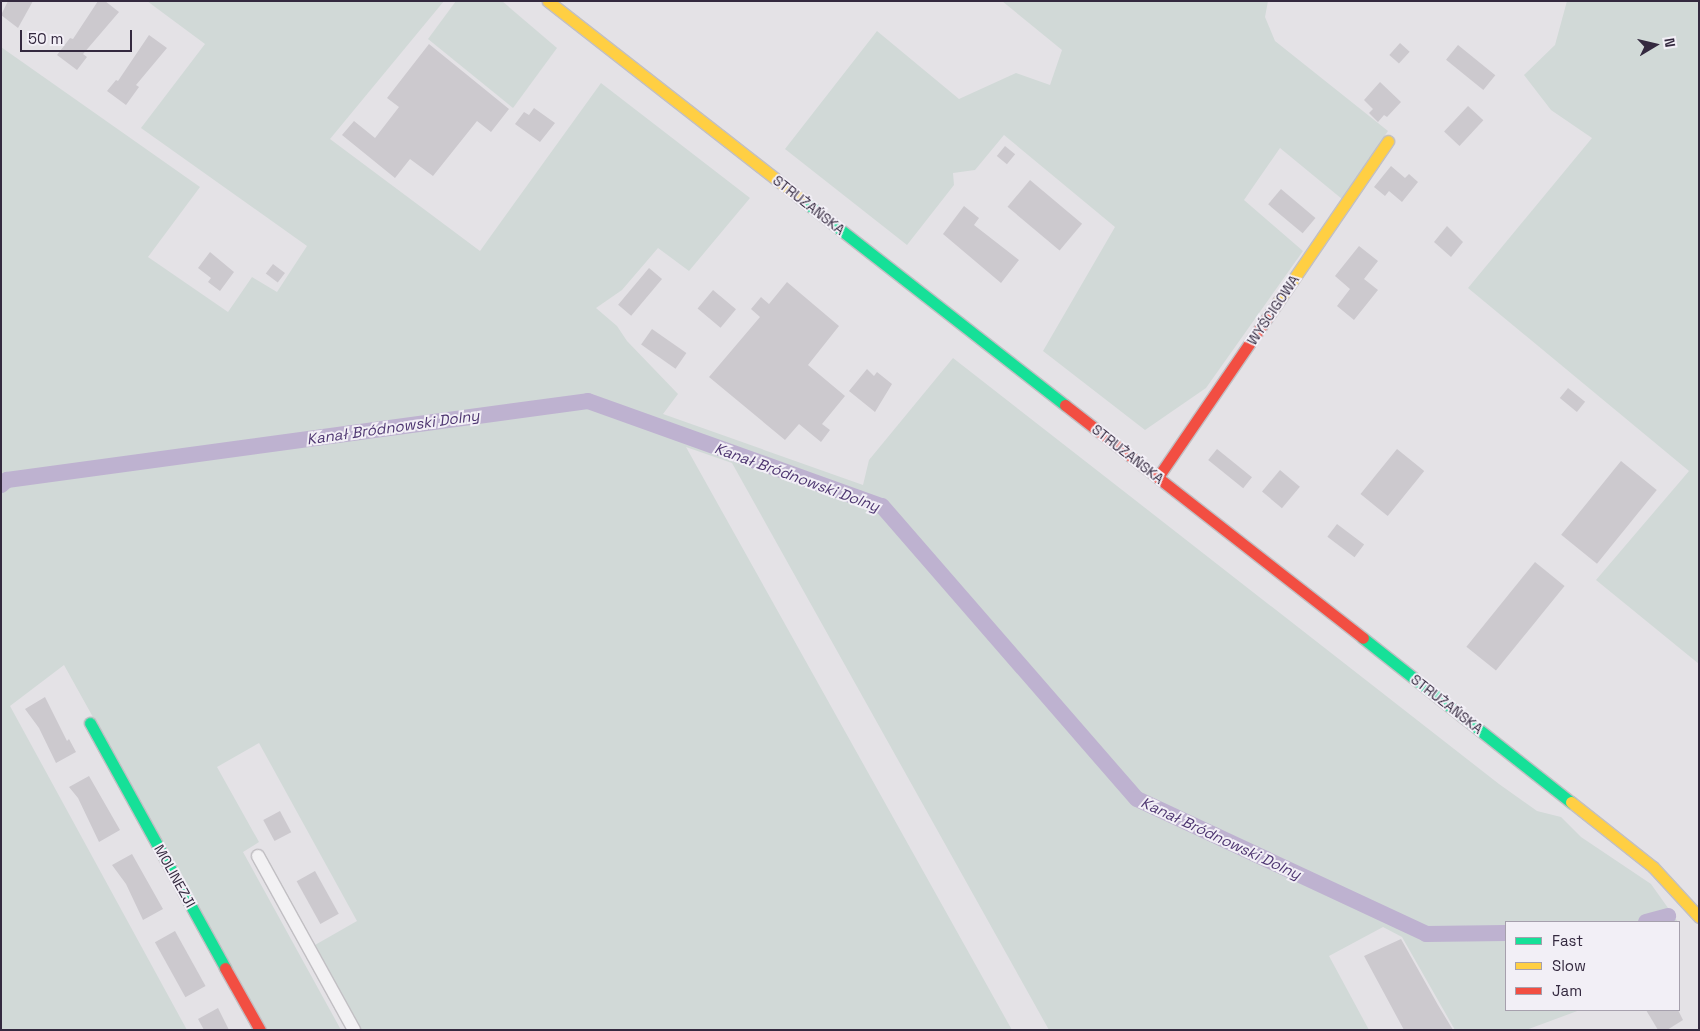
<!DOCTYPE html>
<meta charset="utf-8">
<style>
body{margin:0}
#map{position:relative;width:1700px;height:1031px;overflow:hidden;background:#e4e2e6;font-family:"Space Grotesk",sans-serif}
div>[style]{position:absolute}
.green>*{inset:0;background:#d1d9d7}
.canal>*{height:16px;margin:-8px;padding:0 8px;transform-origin:8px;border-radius:8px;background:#beb2d0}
.building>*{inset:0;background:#ccc9ce;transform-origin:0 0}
.roads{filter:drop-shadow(1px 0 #c1bfc3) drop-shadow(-1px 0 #c1bfc3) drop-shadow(0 1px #c1bfc3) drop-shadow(0 -1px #c1bfc3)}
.street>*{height:12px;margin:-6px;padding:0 6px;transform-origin:6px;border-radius:6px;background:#f2f1f3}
.fast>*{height:11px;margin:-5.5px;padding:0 5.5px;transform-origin:5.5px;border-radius:5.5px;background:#16e098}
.slow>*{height:11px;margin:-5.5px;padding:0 5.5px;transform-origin:5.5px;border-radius:5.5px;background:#ffcf43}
.jam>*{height:11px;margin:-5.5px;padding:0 5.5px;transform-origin:5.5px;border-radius:5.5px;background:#f24e42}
span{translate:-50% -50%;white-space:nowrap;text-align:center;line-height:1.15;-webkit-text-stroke:4px #f2eff6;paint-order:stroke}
.street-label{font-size:14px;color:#34293f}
.water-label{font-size:15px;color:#4e3671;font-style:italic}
.frame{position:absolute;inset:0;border:2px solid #34293f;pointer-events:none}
.legend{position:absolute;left:1505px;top:921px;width:175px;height:90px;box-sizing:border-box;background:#f2eff6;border:1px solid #a6a0ad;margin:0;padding:6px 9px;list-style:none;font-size:15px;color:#34293f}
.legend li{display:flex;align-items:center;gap:10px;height:25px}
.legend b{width:25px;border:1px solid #a6a0ad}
.north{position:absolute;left:1630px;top:20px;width:50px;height:50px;-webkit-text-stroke:4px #f2eff6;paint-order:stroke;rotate:81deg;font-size:14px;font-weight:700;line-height:20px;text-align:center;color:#34293f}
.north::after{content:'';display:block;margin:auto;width:18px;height:22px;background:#34293f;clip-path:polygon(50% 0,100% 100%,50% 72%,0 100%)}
.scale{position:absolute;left:20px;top:30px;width:112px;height:22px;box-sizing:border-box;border:2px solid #34293f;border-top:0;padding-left:6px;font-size:15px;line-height:18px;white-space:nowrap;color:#34293f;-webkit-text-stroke:4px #f2eff6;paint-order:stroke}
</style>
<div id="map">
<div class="green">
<div style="clip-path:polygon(147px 1px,444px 1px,330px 139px,480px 251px,601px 83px,750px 198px,689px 271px,658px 248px,622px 290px,596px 308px,617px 326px,627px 341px,678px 394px,663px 414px,863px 485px,869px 460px,953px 358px,1499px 784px,1537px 811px,1561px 817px,1581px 837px,1651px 884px,1678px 922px,1506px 922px,1506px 1010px,1580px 1010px,1526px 1030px,1455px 1030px,1402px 937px,1383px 927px,1329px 956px,1369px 1030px,1049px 1030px,732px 463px,686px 447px,1012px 1030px,362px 1030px,315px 945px,357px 921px,259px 743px,217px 767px,259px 842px,243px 852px,341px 1030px,267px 1030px,64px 665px,10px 706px,187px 1030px,1px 1030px,1px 47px,200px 187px,148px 257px,228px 312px,252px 277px,277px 292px,307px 246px,141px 128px,205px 44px)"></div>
<div style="clip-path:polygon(456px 1px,502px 1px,557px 48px,513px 108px,428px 39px)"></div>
<div style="clip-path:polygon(1002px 1px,1268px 1px,1265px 17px,1275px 41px,1388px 131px,1342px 199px,1280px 148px,1244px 200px,1303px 251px,1206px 388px,1145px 430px,1043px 351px,1115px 227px,1004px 135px,975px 170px,953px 173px,954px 185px,907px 245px,785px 149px,877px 31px,959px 99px,1016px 73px,1050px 85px,1062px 50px)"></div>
<div style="clip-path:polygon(1567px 1px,1699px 1px,1699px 664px,1596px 580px,1689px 471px,1468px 288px,1592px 138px,1551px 110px,1524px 75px,1555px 45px)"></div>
</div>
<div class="canal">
<div style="left:1px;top:485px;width:8px;rotate:-40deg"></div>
<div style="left:7px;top:480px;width:586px;rotate:-7.74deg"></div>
<div style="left:588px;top:401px;width:312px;rotate:19.7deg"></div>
<div style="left:882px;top:506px;width:388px;rotate:49deg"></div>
<div style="left:1137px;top:799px;width:319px;rotate:25deg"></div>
<div style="left:1426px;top:934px;width:80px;rotate:-0.7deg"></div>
<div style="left:1646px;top:922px;width:23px;rotate:-15deg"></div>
</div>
<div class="building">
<div style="clip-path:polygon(8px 1px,33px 1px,18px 28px,1px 15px)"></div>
<div style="clip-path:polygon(98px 1px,105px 1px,119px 12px,83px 54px,87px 57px,77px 70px,57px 55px,70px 38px,73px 39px)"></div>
<div style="clip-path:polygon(149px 35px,167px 48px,136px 85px,139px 87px,126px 105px,107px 91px,116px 80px,118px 81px)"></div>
<div style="left:1400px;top:43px;width:13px;height:16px;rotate:42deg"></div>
<div style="clip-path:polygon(429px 44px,509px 109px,491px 132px,477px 121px,433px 176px,410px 159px,395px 178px,342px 135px,354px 121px,375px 138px,399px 107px,387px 98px)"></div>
<div style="left:1458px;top:45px;width:48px;height:19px;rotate:39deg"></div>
<div style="clip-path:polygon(1380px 82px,1401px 102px,1387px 117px,1384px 115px,1378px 122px,1369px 113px,1373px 109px,1364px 100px)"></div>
<div style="left:1468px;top:106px;width:21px;height:35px;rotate:43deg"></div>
<div style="clip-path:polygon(534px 108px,555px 123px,540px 142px,515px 124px,524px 112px,529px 115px)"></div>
<div style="left:1005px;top:146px;width:13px;height:13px;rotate:39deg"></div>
<div style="clip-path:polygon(1391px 166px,1405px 178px,1409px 174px,1418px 182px,1402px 202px,1389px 191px,1385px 196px,1374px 187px)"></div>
<div style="left:1030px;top:180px;width:68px;height:35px;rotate:40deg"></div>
<div style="left:1281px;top:189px;width:45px;height:20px;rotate:40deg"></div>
<div style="clip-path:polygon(964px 206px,979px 218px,974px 225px,1019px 260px,1001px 283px,943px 234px)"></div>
<div style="clip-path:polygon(1447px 226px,1463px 242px,1451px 257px,1434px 242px)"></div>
<div style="clip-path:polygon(1359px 246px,1378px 261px,1364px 279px,1378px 290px,1354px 320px,1337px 306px,1350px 289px,1335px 276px)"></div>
<div style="clip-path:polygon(210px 252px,234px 272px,220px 291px,208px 282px,211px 278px,198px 268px)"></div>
<div style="left:273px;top:264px;width:15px;height:12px;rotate:37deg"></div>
<div style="left:649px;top:268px;width:17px;height:48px;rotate:40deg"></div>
<div style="clip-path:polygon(787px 282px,839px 326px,808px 365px,845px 396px,822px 424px,830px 430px,821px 442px,799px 424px,785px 440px,709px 377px,760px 317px,751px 309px,761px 297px,769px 304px)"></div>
<div style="left:713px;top:290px;width:30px;height:24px;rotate:40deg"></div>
<div style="left:652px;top:329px;width:42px;height:19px;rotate:35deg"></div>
<div style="clip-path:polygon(867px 369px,874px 376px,877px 372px,892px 384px,875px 412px,849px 391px)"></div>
<div style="left:1568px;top:388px;width:22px;height:13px;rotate:39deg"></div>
<div style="left:1217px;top:449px;width:45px;height:14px;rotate:39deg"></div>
<div style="left:1397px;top:449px;width:35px;height:58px;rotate:39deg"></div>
<div style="left:1621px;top:461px;width:46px;height:95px;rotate:39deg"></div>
<div style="left:1280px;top:470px;width:26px;height:28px;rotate:40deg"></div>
<div style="left:1337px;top:524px;width:34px;height:16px;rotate:37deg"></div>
<div style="left:1535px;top:562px;width:38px;height:109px;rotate:39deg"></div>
<div style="clip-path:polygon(45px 697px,67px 741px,69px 739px,76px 752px,56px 763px,39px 728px,25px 709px)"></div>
<div style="clip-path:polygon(89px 776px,120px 830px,99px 842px,78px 798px,69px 787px)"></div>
<div style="left:280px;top:811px;width:24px;height:19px;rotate:62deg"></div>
<div style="clip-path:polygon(132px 854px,163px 909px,143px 920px,126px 884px,112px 865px)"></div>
<div style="left:315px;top:871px;width:49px;height:21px;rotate:61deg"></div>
<div style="left:175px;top:931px;width:63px;height:23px;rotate:61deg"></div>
<div style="clip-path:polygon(1401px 939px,1438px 1005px,1453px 1030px,1404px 1030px,1364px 956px)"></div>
<div style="clip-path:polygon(218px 1008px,229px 1030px,204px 1030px,198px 1019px)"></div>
<div style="clip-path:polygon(1646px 1010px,1678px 1010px,1683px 1020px,1667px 1030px,1658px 1030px)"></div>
</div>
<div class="roads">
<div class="street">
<div style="left:258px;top:856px;width:199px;rotate:61.1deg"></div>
</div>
<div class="fast">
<div style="left:800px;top:198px;width:336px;rotate:38deg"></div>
<div style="left:1363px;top:638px;width:265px;rotate:38.3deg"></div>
<div style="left:90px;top:723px;width:280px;rotate:61.1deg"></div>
</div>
<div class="slow">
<div style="left:548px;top:1px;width:320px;rotate:38deg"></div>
<div style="left:1271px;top:312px;width:207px;rotate:-55.6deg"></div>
<div style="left:1571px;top:802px;width:105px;rotate:38.4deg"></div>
<div style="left:1653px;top:867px;width:68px;rotate:47.4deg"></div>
</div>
<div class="jam">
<div style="left:1065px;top:405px;width:378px;rotate:38deg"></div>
<div style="left:1158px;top:477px;width:200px;rotate:-55.6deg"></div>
<div style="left:225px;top:968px;width:71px;rotate:60.6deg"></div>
</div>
</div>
<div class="street-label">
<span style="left:809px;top:205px;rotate:38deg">STRUŻAŃSKA</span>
<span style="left:1273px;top:310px;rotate:-56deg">WYŚCIGOWA</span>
<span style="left:1128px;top:454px;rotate:38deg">STRUŻAŃSKA</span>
<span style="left:1447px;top:704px;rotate:38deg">STRUŻAŃSKA</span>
<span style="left:175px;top:876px;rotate:61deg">MOLINEZJI</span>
</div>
<div class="water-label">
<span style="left:393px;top:427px;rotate:-8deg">Kanał Bródnowski Dolny</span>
<span style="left:797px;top:477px;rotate:20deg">Kanał Bródnowski Dolny</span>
<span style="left:1221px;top:838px;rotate:25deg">Kanał Bródnowski Dolny</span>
</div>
<div class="frame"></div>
<ul class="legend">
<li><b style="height:6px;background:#16e098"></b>Fast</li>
<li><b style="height:6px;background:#ffcf43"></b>Slow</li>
<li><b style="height:6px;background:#f24e42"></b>Jam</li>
</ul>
<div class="north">N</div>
<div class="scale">50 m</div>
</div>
